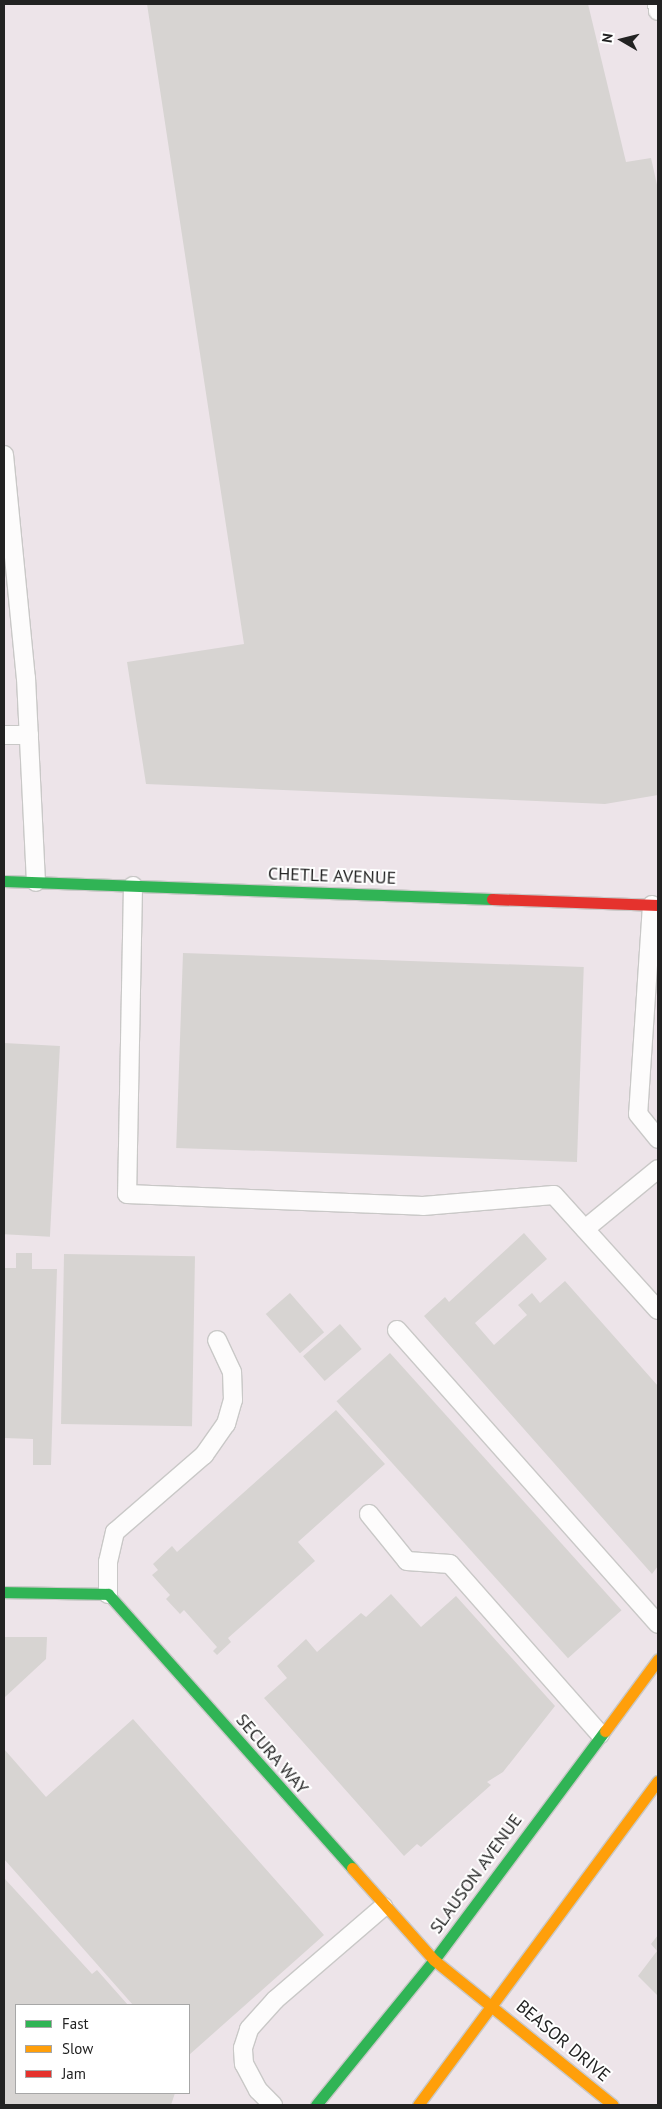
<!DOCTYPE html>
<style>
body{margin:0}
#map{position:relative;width:662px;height:2109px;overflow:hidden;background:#f0eeeb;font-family:"PT Sans",sans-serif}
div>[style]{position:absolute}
.industrial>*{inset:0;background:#ede4e9}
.building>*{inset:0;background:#d7d4d2;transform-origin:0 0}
.roads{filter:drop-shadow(1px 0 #c9c8c7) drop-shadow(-1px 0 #c9c8c7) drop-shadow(0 1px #c9c8c7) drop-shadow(0 -1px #c9c8c7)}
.lane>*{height:18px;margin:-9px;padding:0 9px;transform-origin:9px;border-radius:9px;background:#fdfcfc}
.fast>*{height:11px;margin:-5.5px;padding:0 5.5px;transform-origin:5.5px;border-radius:5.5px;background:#30b455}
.slow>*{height:11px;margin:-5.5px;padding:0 5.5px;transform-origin:5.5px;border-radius:5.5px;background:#ff9f0a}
.jam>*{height:11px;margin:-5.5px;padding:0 5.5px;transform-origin:5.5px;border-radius:5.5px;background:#e5322d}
span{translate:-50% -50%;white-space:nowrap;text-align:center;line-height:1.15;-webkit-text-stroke:4px #fff;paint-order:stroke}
.street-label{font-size:18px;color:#222}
.frame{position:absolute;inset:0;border:5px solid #222;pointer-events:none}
.legend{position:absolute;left:15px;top:2004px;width:175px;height:90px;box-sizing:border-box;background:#fff;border:1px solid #a7a7a7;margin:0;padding:6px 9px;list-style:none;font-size:15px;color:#222}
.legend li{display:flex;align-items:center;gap:10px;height:25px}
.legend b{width:25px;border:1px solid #a7a7a7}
.north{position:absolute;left:597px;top:15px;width:50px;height:50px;-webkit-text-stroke:4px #fff;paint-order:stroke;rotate:278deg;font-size:14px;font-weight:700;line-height:20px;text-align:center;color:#222}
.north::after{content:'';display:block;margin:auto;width:18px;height:22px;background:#222;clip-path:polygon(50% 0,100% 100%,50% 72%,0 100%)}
</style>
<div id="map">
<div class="industrial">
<div style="clip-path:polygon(evenodd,4px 4px,658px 4px,658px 2105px,4px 2105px,4px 4px,16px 2005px,189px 2005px,189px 2093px,16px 2093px,16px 2005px)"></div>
</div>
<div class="building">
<div style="clip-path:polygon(147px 4px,588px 4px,626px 162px,651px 158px,658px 189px,658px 795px,605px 804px,146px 784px,127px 662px,244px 644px)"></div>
<div style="left:183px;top:953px;width:401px;height:195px;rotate:2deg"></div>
<div style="left:4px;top:1043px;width:56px;height:191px;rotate:3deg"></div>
<div style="clip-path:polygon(524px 1233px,547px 1259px,475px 1323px,494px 1345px,527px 1315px,518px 1305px,532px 1293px,540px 1303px,565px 1281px,658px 1386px,658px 1566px,652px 1574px,424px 1316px,445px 1297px,449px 1302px)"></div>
<div style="clip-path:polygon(16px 1253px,32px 1253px,32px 1269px,57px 1269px,51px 1465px,33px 1465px,33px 1439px,4px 1438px,4px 1268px,16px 1268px)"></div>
<div style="left:64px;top:1254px;width:131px;height:170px;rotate:1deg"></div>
<div style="left:290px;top:1293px;width:52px;height:32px;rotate:49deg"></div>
<div style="left:340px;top:1324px;width:33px;height:49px;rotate:49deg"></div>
<div style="left:390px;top:1353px;width:346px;height:72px;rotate:48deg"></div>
<div style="clip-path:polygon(336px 1410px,385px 1464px,298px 1542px,315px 1561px,228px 1638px,231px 1642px,217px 1655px,213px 1651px,217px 1647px,184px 1610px,180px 1614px,166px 1599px,170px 1595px,152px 1575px,158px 1570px,153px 1564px,172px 1546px,177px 1552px)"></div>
<div style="clip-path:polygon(391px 1594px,421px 1627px,456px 1596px,555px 1706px,503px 1772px,487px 1782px,491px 1785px,421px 1847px,417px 1844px,404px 1856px,264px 1698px,287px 1678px,277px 1666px,306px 1639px,317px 1652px,361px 1613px,366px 1617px)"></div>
<div style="clip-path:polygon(4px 1637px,47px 1637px,46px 1659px,4px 1698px)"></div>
<div style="clip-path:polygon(133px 1719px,324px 1935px,189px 2055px,189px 2005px,133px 2005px,4px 1859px,4px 1749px,46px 1797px)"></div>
<div style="clip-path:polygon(5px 1879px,92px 1974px,97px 1970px,128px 2005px,16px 2005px,16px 2093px,175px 2093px,171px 2105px,4px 2105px)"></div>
<div style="clip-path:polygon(658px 1935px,658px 1996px,638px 1976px,657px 1951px,651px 1944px)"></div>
</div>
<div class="roads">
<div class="lane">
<div style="left:657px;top:4px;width:7px;rotate:82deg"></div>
<div style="left:4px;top:455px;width:224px;rotate:84.4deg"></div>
<div style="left:26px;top:678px;width:204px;rotate:87.2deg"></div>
<div style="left:4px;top:735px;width:25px"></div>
<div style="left:133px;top:886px;width:308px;rotate:91.1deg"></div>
<div style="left:127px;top:1194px;width:296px;rotate:2.3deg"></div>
<div style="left:423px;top:1206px;width:131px;rotate:-4.8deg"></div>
<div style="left:554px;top:1195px;width:155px;rotate:47.9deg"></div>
<div style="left:652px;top:905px;width:209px;rotate:93.8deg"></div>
<div style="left:638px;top:1114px;width:32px;rotate:51deg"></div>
<div style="left:585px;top:1229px;width:94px;rotate:-39.4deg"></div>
<div style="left:397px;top:1330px;width:393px;rotate:48.4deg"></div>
<div style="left:369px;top:1514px;width:60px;rotate:51deg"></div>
<div style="left:407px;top:1561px;width:43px;rotate:4deg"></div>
<div style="left:450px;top:1564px;width:227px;rotate:48.6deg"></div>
<div style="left:108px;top:1594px;width:32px;rotate:-90deg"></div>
<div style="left:108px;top:1562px;width:31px;rotate:-77deg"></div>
<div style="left:115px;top:1532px;width:118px;rotate:-40.9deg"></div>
<div style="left:204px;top:1455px;width:38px;rotate:-55deg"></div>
<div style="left:226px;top:1424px;width:25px;rotate:-74deg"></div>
<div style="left:233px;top:1400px;width:28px;rotate:-92deg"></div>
<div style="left:232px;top:1372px;width:35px;rotate:-115deg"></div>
<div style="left:273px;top:2105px;width:21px;rotate:-135deg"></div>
<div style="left:258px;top:2090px;width:30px;rotate:-118deg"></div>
<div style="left:244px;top:2064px;width:16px;rotate:-94deg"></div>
<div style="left:243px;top:2048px;width:20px;rotate:-72deg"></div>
<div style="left:249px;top:2029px;width:39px;rotate:-48deg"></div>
<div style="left:275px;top:2000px;width:143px;rotate:-40.7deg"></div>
</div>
<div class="fast">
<div style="left:4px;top:881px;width:488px;rotate:2.1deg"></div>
<div style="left:4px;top:1592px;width:104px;rotate:1.1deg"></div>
<div style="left:108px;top:1594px;width:367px;rotate:48.3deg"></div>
<div style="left:316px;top:2105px;width:187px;rotate:-50.9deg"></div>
<div style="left:434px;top:1960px;width:286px;rotate:-53.3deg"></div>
</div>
<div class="slow">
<div style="left:605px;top:1731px;width:89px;rotate:-53.6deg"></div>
<div style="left:352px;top:1868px;width:123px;rotate:48.3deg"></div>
<div style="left:434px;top:1960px;width:230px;rotate:39deg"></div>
<div style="left:418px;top:2105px;width:403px;rotate:-53.5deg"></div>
</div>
<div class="jam">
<div style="left:492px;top:899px;width:166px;rotate:2.1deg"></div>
</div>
</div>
<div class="street-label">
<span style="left:332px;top:876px;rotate:2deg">CHETLE AVENUE</span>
<span style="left:272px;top:1754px;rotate:49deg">SECURA WAY</span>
<span style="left:476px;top:1874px;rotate:-54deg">SLAUSON AVENUE</span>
<span style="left:563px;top:2041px;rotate:40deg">BEASOR DRIVE</span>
</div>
<div class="frame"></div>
<ul class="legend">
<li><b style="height:6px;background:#30b455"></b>Fast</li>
<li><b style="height:6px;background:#ff9f0a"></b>Slow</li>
<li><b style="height:6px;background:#e5322d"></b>Jam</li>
</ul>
<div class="north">N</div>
</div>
